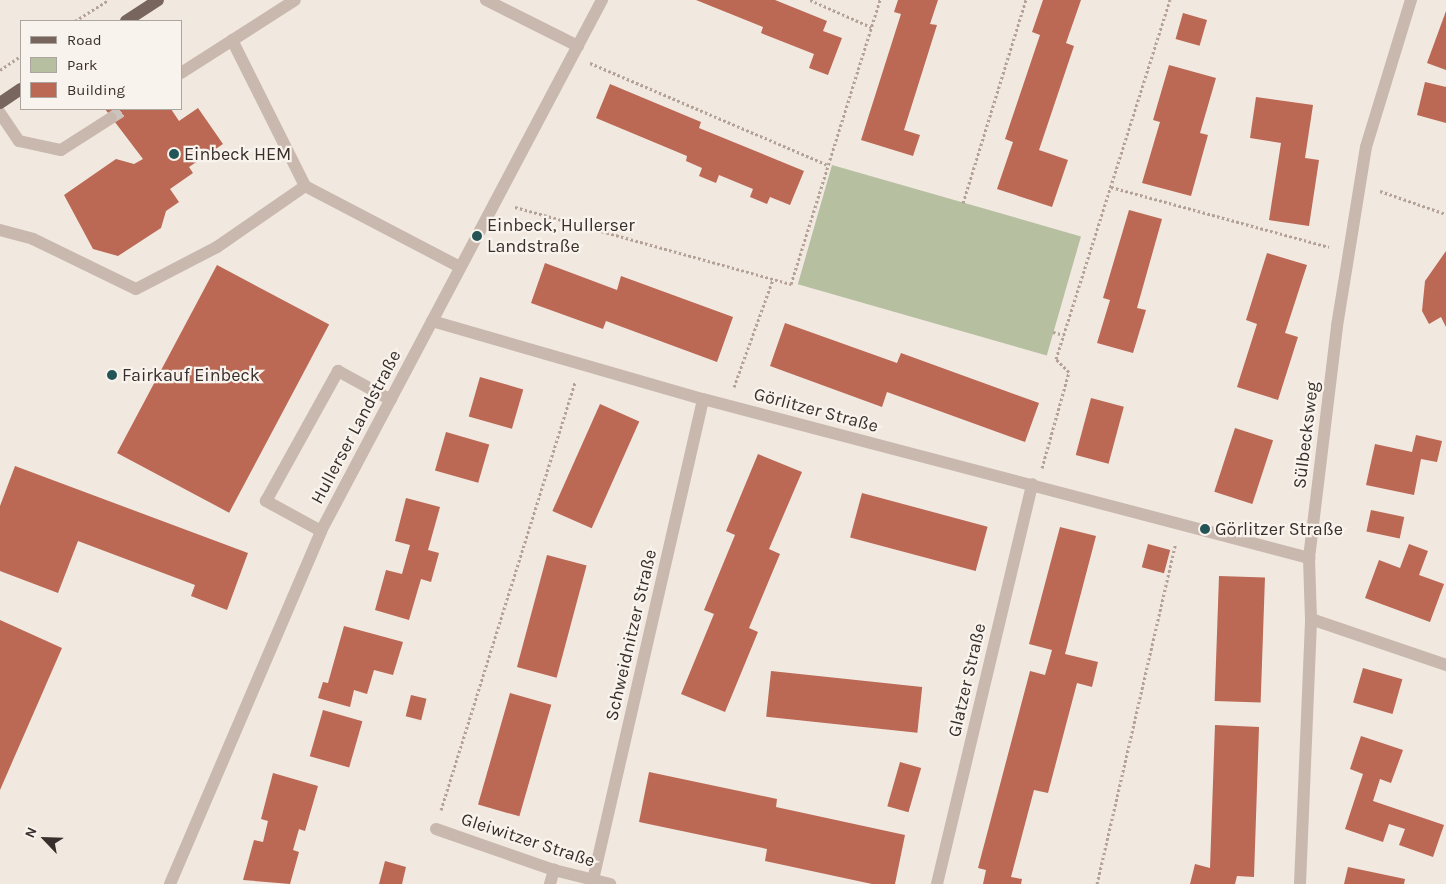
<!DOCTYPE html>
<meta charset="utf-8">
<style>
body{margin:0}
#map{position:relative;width:1446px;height:884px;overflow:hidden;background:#f1e8e0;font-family:Karla,sans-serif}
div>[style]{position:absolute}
.green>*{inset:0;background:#b7bfa1;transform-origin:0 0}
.building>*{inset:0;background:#bb6854;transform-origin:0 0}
.minor-tunnel>*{height:12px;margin-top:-6px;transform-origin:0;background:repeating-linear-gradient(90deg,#ccc3bc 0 12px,transparent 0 18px)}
.path>*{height:3px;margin-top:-1.5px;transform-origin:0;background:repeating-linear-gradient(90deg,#b4a297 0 2.5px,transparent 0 5px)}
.minor>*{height:12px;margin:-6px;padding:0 6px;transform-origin:6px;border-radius:6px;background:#c9b8ad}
.major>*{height:12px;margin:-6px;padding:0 6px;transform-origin:6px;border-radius:6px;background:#78655e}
.dots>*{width:14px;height:14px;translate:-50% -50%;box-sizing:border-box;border:2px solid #f9f3ed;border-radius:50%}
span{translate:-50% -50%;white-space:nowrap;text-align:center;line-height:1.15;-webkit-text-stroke:4.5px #f9f3ed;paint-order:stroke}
.poi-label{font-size:18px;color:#382e2b}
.left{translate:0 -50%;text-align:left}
.street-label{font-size:18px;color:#382e2b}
.legend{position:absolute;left:20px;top:20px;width:162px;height:90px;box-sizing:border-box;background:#f9f3ed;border:1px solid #aca49f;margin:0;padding:6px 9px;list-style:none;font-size:15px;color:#382e2b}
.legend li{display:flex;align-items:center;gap:10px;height:25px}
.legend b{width:25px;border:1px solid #aca49f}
.north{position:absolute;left:20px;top:814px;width:50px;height:50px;-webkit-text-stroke:4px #f9f3ed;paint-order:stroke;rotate:294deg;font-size:14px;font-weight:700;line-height:20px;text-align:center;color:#382e2b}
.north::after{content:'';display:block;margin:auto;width:18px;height:22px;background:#382e2b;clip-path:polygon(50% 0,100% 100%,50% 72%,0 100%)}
</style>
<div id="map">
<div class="green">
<div style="left:832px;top:165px;width:259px;height:124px;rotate:16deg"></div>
</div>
<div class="building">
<div style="clip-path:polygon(696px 0,775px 0,827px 21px,823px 31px,842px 38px,828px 75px,809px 68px,814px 54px,761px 33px,763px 27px)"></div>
<div style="clip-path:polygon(898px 0,938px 0,930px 24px,937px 25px,904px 130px,920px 135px,913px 156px,861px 140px,901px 14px,894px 12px)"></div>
<div style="clip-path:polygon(1043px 0,1081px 0,1066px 43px,1074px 46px,1039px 150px,1068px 160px,1052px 207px,997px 189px,1013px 142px,1005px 139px,1040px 35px,1032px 32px)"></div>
<div style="clip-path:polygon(1446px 11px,1446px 70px,1427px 63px)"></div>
<div style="left:1183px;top:13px;width:25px;height:27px;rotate:16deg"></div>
<div style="clip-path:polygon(1169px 65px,1216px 78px,1200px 133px,1208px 135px,1191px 196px,1142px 183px,1160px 122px,1153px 120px)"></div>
<div style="clip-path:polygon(1425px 82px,1446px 87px,1446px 123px,1417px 115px)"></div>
<div style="clip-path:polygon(610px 84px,701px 122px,699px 128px,804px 171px,790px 205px,770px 197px,767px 204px,750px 197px,753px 189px,719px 175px,716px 183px,699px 176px,702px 168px,686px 161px,687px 156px,596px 118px)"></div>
<div style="clip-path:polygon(1256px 97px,1313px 105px,1305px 158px,1319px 160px,1309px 226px,1269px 220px,1281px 143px,1250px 138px)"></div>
<div style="clip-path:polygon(198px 108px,223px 144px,189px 167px,193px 173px,170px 189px,179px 202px,166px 211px,161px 228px,118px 256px,93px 249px,64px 195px,116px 159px,134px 164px,143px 159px,105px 109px,171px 109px,179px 121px)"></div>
<div style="clip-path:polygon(1129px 210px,1162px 219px,1137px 308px,1146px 310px,1133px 353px,1097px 343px,1110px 300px,1103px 298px)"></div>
<div style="clip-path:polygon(1446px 251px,1446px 327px,1441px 317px,1429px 324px,1422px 311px,1425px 281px)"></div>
<div style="clip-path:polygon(1267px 253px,1307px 265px,1285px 333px,1298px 337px,1278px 400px,1237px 387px,1257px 324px,1246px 320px)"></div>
<div style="clip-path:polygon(545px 263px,617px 290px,621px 276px,733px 317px,717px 362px,606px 321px,603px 329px,531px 303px)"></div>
<div style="left:217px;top:265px;width:127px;height:213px;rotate:28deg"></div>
<div style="clip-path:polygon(785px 323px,897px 363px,901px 353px,1039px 403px,1025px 442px,887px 392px,882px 407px,770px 366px)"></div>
<div style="left:480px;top:377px;width:45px;height:41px;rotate:16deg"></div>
<div style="left:1091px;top:398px;width:34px;height:59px;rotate:15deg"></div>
<div style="left:600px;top:404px;width:43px;height:117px;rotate:24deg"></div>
<div style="left:1235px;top:428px;width:40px;height:67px;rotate:18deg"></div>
<div style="left:446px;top:432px;width:45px;height:40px;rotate:16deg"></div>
<div style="clip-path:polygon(1416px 435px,1442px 441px,1437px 462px,1421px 459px,1414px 495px,1366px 485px,1375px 444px,1412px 452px)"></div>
<div style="clip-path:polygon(758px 454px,802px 472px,769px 549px,780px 554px,749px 628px,758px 632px,725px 712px,681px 694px,714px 614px,704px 610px,735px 535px,726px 531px)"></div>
<div style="clip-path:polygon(15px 466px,248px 553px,227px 610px,191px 596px,195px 585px,78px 541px,58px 593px,0 571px,0 506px)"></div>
<div style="left:862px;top:493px;width:130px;height:46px;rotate:15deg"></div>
<div style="clip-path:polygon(406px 498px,440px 507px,428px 550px,439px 553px,431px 582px,421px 579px,409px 620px,375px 610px,386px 570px,402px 574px,410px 545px,395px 541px)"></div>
<div style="left:1371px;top:510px;width:34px;height:22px;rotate:12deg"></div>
<div style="clip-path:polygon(1060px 527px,1096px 536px,1065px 654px,1098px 662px,1092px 687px,1077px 683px,1048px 793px,1034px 790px,1011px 877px,1022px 879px,1021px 884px,983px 884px,986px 870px,978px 868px,1030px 671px,1045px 675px,1052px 650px,1029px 644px)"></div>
<div style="left:1148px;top:544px;width:23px;height:24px;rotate:15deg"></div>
<div style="clip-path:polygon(1409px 544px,1428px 551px,1419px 575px,1444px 584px,1430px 622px,1365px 598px,1379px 560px,1400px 568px)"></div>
<div style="left:547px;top:555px;width:41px;height:116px;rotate:15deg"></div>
<div style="left:1219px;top:576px;width:46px;height:125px;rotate:2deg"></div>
<div style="clip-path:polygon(0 620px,62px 648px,0 790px)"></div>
<div style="clip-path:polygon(344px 626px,403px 642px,393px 675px,374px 670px,367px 694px,354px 690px,350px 707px,318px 698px,323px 682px,328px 683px)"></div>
<div style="left:1363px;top:668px;width:41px;height:36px;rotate:16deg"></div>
<div style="left:771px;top:671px;width:152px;height:46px;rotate:6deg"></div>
<div style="left:510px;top:693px;width:43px;height:116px;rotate:16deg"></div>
<div style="left:411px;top:695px;width:16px;height:22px;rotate:14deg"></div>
<div style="left:323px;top:710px;width:41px;height:48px;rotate:16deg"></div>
<div style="clip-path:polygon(1215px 725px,1259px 727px,1254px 877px,1237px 876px,1235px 884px,1190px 884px,1195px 864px,1210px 868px)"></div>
<div style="clip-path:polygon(1361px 736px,1403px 750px,1391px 783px,1380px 779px,1373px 801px,1444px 825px,1433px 857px,1399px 845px,1405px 829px,1389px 824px,1383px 842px,1345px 829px,1363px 774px,1350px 769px)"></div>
<div style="left:900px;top:762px;width:22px;height:46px;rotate:16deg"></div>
<div style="clip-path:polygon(649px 772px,777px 799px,776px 807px,905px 835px,895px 884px,872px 884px,765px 861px,767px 849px,639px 822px)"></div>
<div style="clip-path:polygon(273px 773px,318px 786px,305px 831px,299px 829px,293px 850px,299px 852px,290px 884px,243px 880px,254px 840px,263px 842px,268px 821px,261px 819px)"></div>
<div style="clip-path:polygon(385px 861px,406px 867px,402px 884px,379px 884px)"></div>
<div style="clip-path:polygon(1348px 867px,1405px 879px,1404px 884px,1344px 884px)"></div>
</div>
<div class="minor-tunnel">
<div style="left:111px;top:118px;width:17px;rotate:-33deg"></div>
</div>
<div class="path">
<div style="left:810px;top:0;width:67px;rotate:23.9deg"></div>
<div style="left:75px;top:21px;width:39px;rotate:-32deg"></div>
<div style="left:590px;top:63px;width:259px;rotate:23.2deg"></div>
<div style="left:0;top:70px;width:25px;rotate:-34deg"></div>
<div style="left:1111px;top:187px;width:226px;rotate:15.4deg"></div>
<div style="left:1380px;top:191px;width:70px;rotate:19.2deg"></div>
<div style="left:963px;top:203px;width:213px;rotate:-72.8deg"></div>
<div style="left:515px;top:207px;width:287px;rotate:15.6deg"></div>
<div style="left:791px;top:284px;width:298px;rotate:-72.6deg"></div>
<div style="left:1053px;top:332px;width:11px;rotate:15deg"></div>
<div style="left:734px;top:387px;width:115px;rotate:-70.1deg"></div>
<div style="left:1042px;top:468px;width:100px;rotate:-74.3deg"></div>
<div style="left:1069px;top:372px;width:18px;rotate:-135deg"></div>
<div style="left:1056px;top:359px;width:377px;rotate:-72.4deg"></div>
<div style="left:441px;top:810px;width:448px;rotate:-72.6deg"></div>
<div style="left:1097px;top:884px;width:348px;rotate:-77deg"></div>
</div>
<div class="minor">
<div style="left:486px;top:0;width:103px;rotate:26.6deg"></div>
<div style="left:232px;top:40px;width:163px;rotate:63.4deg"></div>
<div style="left:181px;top:73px;width:135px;rotate:-32.6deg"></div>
<div style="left:0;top:113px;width:34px;rotate:56deg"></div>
<div style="left:19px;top:141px;width:43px;rotate:12.1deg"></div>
<div style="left:61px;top:150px;width:59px;rotate:-32.6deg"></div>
<div style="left:0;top:230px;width:34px;rotate:15deg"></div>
<div style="left:33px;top:239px;width:114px;rotate:25.9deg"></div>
<div style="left:136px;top:289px;width:91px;rotate:-27.4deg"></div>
<div style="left:217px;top:247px;width:107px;rotate:-34.7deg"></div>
<div style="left:305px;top:186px;width:175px;rotate:27.6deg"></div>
<div style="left:432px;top:321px;width:282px;rotate:16.1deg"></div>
<div style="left:703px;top:399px;width:627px;rotate:14.7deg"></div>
<div style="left:321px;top:531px;width:63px;rotate:-151.4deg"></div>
<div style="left:266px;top:501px;width:149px;rotate:-61deg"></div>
<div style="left:338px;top:371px;width:60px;rotate:28.7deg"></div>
<div style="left:1311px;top:619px;width:143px;rotate:18.8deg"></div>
<div style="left:436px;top:829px;width:125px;rotate:19.2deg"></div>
<div style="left:554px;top:870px;width:58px;rotate:14deg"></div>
<div style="left:593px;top:880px;width:493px;rotate:-77.1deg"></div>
<div style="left:170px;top:884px;width:384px;rotate:-66.8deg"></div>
<div style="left:321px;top:531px;width:601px;rotate:-62.11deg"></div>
<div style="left:550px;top:884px;width:15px;rotate:-74deg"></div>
<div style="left:937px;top:884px;width:411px;rotate:-76.6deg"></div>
<div style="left:1300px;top:884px;width:265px;rotate:-87.6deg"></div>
<div style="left:1311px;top:619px;width:61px;rotate:-91.9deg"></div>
<div style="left:1309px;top:558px;width:234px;rotate:-83.1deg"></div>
<div style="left:1337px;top:326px;width:181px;rotate:-80.8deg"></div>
<div style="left:1366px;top:147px;width:154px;rotate:-73deg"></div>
</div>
<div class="major">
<div style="left:126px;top:21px;width:38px;rotate:-33deg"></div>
<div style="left:0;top:103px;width:25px;rotate:-34deg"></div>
</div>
<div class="dots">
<div style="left:174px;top:154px;background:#245556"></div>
<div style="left:477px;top:236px;background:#245556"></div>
<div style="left:112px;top:375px;background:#245556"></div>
<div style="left:1205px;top:529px;background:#245556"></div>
</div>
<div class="poi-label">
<span class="left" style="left:184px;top:154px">Einbeck HEM</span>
<span class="left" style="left:487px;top:236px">Einbeck, Hullerser<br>Landstraße</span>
<span class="left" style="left:122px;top:375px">Fairkauf Einbeck</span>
<span class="left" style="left:1215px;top:529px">Görlitzer Straße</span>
</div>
<div class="street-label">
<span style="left:816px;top:410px;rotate:15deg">Görlitzer Straße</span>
<span style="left:356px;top:427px;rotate:-62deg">Hullerser Landstraße</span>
<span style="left:1306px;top:435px;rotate:-83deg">Sülbecksweg</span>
<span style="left:631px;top:635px;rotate:-77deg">Schweidnitzer Straße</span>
<span style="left:967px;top:680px;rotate:-77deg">Glatzer Straße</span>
<span style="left:528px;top:840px;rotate:18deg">Gleiwitzer Straße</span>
</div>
<ul class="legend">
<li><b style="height:6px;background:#78655e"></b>Road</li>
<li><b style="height:14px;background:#b7bfa1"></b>Park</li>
<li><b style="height:14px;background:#bb6854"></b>Building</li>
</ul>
<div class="north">N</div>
</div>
